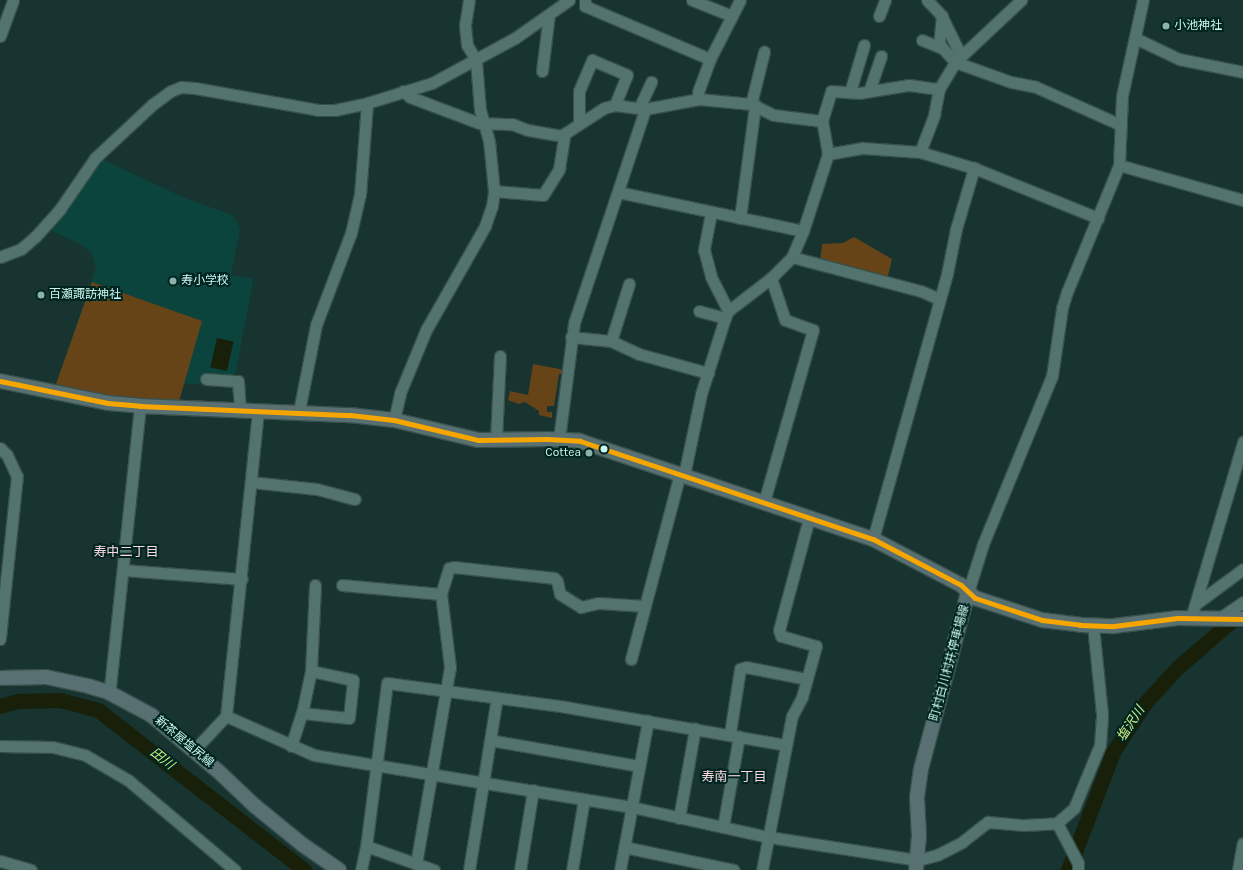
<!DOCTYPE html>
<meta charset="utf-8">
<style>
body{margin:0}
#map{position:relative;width:1243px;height:870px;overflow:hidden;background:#173430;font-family:Karla,"Noto Sans JP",sans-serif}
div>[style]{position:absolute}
.built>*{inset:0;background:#0a443d}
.green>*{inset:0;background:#674318}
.water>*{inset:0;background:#18200a;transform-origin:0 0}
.river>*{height:15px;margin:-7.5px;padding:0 7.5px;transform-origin:7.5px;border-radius:7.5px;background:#18200a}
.roads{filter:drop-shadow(1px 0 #38504c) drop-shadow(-1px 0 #38504c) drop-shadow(0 1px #38504c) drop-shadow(0 -1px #38504c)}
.minor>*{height:11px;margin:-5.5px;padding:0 5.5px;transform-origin:5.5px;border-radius:5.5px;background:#52736e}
.major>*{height:14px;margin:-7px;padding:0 7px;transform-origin:7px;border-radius:7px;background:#587071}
.bus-1>*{height:5px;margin:-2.5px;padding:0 2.5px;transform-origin:2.5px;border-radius:2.5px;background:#f7a600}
.dots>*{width:11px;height:11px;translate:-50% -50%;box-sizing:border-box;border:2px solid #002520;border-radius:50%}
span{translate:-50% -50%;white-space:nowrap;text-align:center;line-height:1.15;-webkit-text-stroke:4px #002520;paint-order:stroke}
.poi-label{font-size:12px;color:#cbf6ee}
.left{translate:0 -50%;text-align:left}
.right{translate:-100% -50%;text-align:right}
.street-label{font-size:12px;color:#cbf6ee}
.neighbourhood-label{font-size:13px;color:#fcd9e1}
.water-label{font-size:13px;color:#d0ef85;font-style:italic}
</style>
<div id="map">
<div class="built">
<div style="clip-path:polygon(99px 158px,185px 198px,232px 215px,238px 224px,240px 231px,231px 275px,251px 278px,253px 281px,235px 377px,205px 373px,204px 381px,197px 384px,184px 384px,178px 405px,59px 388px,56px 384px,96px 268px,92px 254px,82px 245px,48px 229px)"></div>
</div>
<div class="green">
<div style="clip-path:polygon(854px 237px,892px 259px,887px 280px,820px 263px,822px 244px,843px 243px)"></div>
<div style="clip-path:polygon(92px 282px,202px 321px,178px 405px,118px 401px,59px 388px,56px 384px)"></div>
<div style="clip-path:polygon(533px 364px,565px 370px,563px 374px,559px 374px,554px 406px,547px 406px,547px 412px,552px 412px,552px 418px,539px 415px,539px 411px,525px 402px,519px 404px,508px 400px,510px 391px,528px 395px)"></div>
</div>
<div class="water">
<div style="left:217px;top:338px;width:17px;height:30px;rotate:13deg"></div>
</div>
<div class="river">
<div style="left:0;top:706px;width:19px;rotate:-16deg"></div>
<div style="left:18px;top:701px;width:42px;rotate:-1.4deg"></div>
<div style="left:60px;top:700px;width:39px;rotate:15deg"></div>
<div style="left:98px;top:710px;width:261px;rotate:37.8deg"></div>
<div style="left:1068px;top:870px;width:126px;rotate:-69.1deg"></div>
<div style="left:1113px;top:752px;width:59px;rotate:-56.9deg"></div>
<div style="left:1145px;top:703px;width:47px;rotate:-47.6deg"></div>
<div style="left:1177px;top:668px;width:87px;rotate:-40.8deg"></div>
</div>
<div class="roads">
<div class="minor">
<div style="left:585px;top:0;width:6px;rotate:90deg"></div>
<div style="left:585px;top:6px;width:136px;rotate:23deg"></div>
<div style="left:692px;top:0;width:43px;rotate:21.8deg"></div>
<div style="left:927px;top:0;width:22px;rotate:47deg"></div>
<div style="left:942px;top:16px;width:28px;rotate:96deg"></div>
<div style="left:939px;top:44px;width:24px;rotate:48deg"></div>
<div style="left:955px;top:62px;width:59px;rotate:19.7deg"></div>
<div style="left:1011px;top:82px;width:25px;rotate:11deg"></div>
<div style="left:1036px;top:87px;width:93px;rotate:24.1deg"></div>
<div style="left:879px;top:16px;width:17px;rotate:-69deg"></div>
<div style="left:942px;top:17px;width:43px;rotate:64deg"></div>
<div style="left:0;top:36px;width:38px;rotate:-70deg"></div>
<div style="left:1135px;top:38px;width:49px;rotate:25.5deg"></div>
<div style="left:1179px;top:59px;width:65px;rotate:11.5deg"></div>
<div style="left:922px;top:40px;width:22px;rotate:22deg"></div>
<div style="left:542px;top:71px;width:57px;rotate:-83deg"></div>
<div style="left:403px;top:91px;width:9px;rotate:41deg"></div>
<div style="left:410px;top:97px;width:74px;rotate:20.6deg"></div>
<div style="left:479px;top:123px;width:33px;rotate:2deg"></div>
<div style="left:512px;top:124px;width:17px;rotate:21deg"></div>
<div style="left:528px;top:130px;width:34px;rotate:10deg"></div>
<div style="left:561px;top:136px;width:51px;rotate:-33.1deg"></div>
<div style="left:604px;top:108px;width:11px;rotate:-15deg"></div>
<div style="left:615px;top:105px;width:30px;rotate:8deg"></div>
<div style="left:645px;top:109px;width:55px;rotate:-10.5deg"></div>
<div style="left:699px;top:99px;width:52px;rotate:5.5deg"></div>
<div style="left:751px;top:104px;width:25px;rotate:26deg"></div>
<div style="left:774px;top:115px;width:48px;rotate:7.1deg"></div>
<div style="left:869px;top:91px;width:37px;rotate:-71deg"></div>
<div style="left:850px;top:92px;width:49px;rotate:-73.4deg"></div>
<div style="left:699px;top:99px;width:7px;rotate:-98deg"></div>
<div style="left:698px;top:92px;width:35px;rotate:-70deg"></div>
<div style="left:710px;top:59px;width:66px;rotate:-63deg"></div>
<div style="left:751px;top:104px;width:54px;rotate:-76deg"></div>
<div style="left:639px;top:108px;width:29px;rotate:-65deg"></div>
<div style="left:579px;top:124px;width:33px;rotate:-90deg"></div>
<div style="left:579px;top:91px;width:34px;rotate:-67deg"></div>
<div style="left:592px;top:60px;width:38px;rotate:23deg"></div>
<div style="left:627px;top:75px;width:32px;rotate:112deg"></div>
<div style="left:920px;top:152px;width:40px;rotate:-69deg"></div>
<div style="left:934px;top:115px;width:26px;rotate:-79deg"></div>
<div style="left:939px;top:89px;width:31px;rotate:-59deg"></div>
<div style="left:955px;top:62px;width:91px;rotate:-43.2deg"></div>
<div style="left:828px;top:154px;width:36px;rotate:-10deg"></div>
<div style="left:863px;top:148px;width:57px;rotate:4deg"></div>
<div style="left:920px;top:152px;width:56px;rotate:16.5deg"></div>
<div style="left:974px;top:168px;width:134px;rotate:22deg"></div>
<div style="left:1119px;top:165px;width:129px;rotate:15.8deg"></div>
<div style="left:494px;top:191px;width:49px;rotate:4.7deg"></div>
<div style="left:543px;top:195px;width:31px;rotate:-58deg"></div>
<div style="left:559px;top:169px;width:36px;rotate:-81deg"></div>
<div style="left:618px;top:192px;width:189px;rotate:11.9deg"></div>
<div style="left:711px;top:213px;width:38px;rotate:101deg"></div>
<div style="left:704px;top:250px;width:28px;rotate:75deg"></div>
<div style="left:711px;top:277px;width:38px;rotate:63deg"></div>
<div style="left:740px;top:218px;width:114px;rotate:-82.4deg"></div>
<div style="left:0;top:257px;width:22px;rotate:-21deg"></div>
<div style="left:21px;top:249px;width:18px;rotate:-41deg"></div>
<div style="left:35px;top:237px;width:38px;rotate:-48deg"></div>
<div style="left:60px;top:209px;width:62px;rotate:-55.5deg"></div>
<div style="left:95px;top:158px;width:79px;rotate:-43deg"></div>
<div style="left:153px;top:104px;width:22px;rotate:-36deg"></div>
<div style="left:171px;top:91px;width:11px;rotate:-22deg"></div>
<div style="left:181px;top:87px;width:14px;rotate:4deg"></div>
<div style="left:195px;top:88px;width:125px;rotate:10.1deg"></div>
<div style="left:318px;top:110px;width:17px"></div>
<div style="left:335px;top:110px;width:33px;rotate:-12deg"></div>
<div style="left:367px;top:103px;width:68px;rotate:-17.1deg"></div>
<div style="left:432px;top:83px;width:94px;rotate:-28.5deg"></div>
<div style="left:515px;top:38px;width:66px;rotate:-35.1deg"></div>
<div style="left:792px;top:257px;width:133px;rotate:14.8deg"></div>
<div style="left:921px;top:291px;width:20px;rotate:24deg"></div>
<div style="left:699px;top:311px;width:27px;rotate:15deg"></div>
<div style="left:571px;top:337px;width:40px;rotate:5.7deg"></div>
<div style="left:611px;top:341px;width:31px;rotate:25deg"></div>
<div style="left:639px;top:354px;width:72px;rotate:15.4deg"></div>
<div style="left:611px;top:341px;width:60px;rotate:-72.5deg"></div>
<div style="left:206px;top:379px;width:32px;rotate:4deg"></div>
<div style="left:238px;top:381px;width:28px;rotate:86deg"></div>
<div style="left:299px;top:411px;width:88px;rotate:-78.8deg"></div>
<div style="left:316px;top:325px;width:98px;rotate:-69.2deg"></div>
<div style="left:351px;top:233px;width:39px;rotate:-77deg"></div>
<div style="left:360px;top:195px;width:92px;rotate:-85.6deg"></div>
<div style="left:394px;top:420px;width:28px;rotate:-77deg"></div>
<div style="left:400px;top:393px;width:68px;rotate:-67.6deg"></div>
<div style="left:426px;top:330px;width:120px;rotate:-60.4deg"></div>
<div style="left:485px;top:226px;width:21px;rotate:-71deg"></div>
<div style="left:492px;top:206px;width:15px;rotate:-82deg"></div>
<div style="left:494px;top:191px;width:50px;rotate:-95.7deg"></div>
<div style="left:489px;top:141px;width:32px;rotate:-106deg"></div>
<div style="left:480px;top:110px;width:50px;rotate:-94.6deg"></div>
<div style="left:476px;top:60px;width:17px;rotate:-121deg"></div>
<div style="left:467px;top:45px;width:20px;rotate:-96deg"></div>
<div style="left:465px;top:25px;width:25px;rotate:-81deg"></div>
<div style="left:559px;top:439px;width:117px;rotate:-82.6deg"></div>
<div style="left:574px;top:323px;width:225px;rotate:-71.6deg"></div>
<div style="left:496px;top:440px;width:84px;rotate:-87.3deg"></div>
<div style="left:0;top:448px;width:10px;rotate:45deg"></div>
<div style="left:7px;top:455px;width:23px;rotate:65deg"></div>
<div style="left:17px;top:476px;width:164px;rotate:96deg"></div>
<div style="left:684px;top:475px;width:83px;rotate:-78.1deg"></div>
<div style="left:701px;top:394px;width:80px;rotate:-72.5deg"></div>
<div style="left:725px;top:318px;width:8px;rotate:-67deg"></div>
<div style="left:728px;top:311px;width:54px;rotate:-37.5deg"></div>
<div style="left:771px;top:278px;width:30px;rotate:-45deg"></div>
<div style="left:792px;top:257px;width:28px;rotate:-67deg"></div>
<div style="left:803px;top:231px;width:81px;rotate:-72deg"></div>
<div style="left:828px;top:154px;width:34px;rotate:-100deg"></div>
<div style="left:822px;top:121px;width:31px;rotate:-73deg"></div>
<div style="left:831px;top:91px;width:28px;rotate:4deg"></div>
<div style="left:859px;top:93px;width:51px;rotate:-9.1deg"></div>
<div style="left:909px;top:85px;width:30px;rotate:8deg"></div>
<div style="left:251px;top:482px;width:66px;rotate:6.1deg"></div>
<div style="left:317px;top:489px;width:39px;rotate:15deg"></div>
<div style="left:764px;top:502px;width:179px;rotate:-74.1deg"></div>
<div style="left:813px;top:330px;width:30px;rotate:-160deg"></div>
<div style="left:785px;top:320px;width:44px;rotate:-108.4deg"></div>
<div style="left:873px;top:539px;width:275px;rotate:-74.4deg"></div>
<div style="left:947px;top:274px;width:46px;rotate:-78.7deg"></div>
<div style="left:956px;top:229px;width:64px;rotate:-73.6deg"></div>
<div style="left:123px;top:570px;width:119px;rotate:4.3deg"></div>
<div style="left:342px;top:585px;width:99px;rotate:5.2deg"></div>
<div style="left:968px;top:592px;width:50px;rotate:-72.6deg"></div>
<div style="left:983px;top:544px;width:182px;rotate:-67.7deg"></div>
<div style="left:1052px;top:376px;width:69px;rotate:-81.6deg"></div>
<div style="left:1062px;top:308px;width:17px;rotate:-73deg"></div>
<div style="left:1067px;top:292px;width:137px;rotate:-67.7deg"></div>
<div style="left:1119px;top:165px;width:69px;rotate:-87.5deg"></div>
<div style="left:1122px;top:96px;width:98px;rotate:-77.7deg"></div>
<div style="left:1197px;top:603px;width:57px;rotate:-36.5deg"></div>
<div style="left:1221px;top:617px;width:27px;rotate:-34deg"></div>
<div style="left:1191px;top:618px;width:184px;rotate:-73.5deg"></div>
<div style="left:631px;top:659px;width:191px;rotate:-75.2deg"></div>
<div style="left:110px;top:687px;width:283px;rotate:-83.9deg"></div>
<div style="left:302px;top:713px;width:47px;rotate:6.1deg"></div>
<div style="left:349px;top:718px;width:38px;rotate:-84deg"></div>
<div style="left:353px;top:680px;width:43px;rotate:-167.9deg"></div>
<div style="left:226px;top:716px;width:307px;rotate:-84deg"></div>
<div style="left:730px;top:733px;width:65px;rotate:-81.1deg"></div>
<div style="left:740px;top:669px;width:6px;rotate:-18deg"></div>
<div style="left:746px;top:667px;width:61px;rotate:11.3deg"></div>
<div style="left:490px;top:740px;width:151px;rotate:9.9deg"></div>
<div style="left:0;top:746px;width:53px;rotate:1.1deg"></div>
<div style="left:53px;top:747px;width:33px;rotate:14deg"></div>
<div style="left:85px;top:755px;width:50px;rotate:30.2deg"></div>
<div style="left:128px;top:780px;width:140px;rotate:40.1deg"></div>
<div style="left:291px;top:746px;width:35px;rotate:-72deg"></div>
<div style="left:302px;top:713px;width:43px;rotate:-77.9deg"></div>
<div style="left:311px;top:671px;width:86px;rotate:-87.3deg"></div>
<div style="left:194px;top:750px;width:47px;rotate:-46.7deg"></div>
<div style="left:226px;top:716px;width:96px;rotate:23.9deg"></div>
<div style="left:314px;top:755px;width:322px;rotate:9.3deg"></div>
<div style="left:632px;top:807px;width:140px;rotate:12.4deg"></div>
<div style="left:769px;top:837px;width:151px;rotate:8.8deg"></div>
<div style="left:918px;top:860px;width:20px;rotate:-15deg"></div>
<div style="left:937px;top:855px;width:28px;rotate:-27deg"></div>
<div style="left:962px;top:842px;width:33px;rotate:-38deg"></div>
<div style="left:988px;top:822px;width:36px;rotate:5deg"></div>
<div style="left:1024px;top:825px;width:33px;rotate:-3deg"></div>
<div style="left:1057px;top:823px;width:23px;rotate:-41deg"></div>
<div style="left:1074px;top:808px;width:68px;rotate:-67.6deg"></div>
<div style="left:1100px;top:745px;width:31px;rotate:-86deg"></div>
<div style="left:1102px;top:714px;width:88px;rotate:-95.8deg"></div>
<div style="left:679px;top:818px;width:91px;rotate:-79.9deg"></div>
<div style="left:1057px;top:823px;width:45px;rotate:62.3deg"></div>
<div style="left:1078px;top:863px;width:7px;rotate:90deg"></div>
<div style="left:723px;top:827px;width:92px;rotate:-80deg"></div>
<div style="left:366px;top:846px;width:72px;rotate:19.4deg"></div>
<div style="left:624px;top:847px;width:112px;rotate:11.8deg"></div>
<div style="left:0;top:861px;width:32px;rotate:16deg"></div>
<div style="left:416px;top:864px;width:200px;rotate:-80.2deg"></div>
<div style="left:450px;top:667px;width:74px;rotate:-97deg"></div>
<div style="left:441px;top:594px;width:27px;rotate:-73deg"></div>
<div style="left:449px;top:568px;width:5px;rotate:-11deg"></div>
<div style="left:454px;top:567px;width:101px;rotate:6.3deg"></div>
<div style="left:554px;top:578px;width:4px;rotate:45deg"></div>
<div style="left:557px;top:581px;width:13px;rotate:77deg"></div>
<div style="left:560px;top:594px;width:25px;rotate:32deg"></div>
<div style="left:581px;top:607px;width:18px;rotate:-13deg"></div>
<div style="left:599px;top:603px;width:46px;rotate:3.7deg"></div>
<div style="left:361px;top:870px;width:24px;rotate:-78deg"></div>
<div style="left:366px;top:847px;width:165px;rotate:-82.7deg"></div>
<div style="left:387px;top:683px;width:181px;rotate:7.6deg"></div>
<div style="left:566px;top:707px;width:223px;rotate:9.8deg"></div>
<div style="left:469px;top:870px;width:174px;rotate:-80.8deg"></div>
<div style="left:520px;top:870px;width:81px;rotate:-80.8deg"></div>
<div style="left:572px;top:870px;width:72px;rotate:-80.4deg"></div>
<div style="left:620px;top:870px;width:152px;rotate:-79.4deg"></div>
<div style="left:762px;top:870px;width:157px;rotate:-79deg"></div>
<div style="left:792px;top:716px;width:21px;rotate:-62deg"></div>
<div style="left:802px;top:697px;width:53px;rotate:-74.6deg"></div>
<div style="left:816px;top:646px;width:36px;rotate:-164deg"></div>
<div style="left:781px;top:636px;width:6px;rotate:-108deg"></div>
<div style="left:779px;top:630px;width:116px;rotate:-75deg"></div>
<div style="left:1238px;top:870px;width:27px;rotate:-80deg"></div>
</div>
<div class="major">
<div style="left:0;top:381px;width:110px;rotate:11.5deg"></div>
<div style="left:108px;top:403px;width:32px;rotate:5deg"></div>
<div style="left:140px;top:406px;width:210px;rotate:2.5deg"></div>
<div style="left:350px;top:415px;width:44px;rotate:6.5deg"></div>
<div style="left:394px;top:420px;width:86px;rotate:13.4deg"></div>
<div style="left:478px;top:440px;width:69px;rotate:-0.8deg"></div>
<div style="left:547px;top:439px;width:33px;rotate:3deg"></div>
<div style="left:580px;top:441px;width:309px;rotate:18.5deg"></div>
<div style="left:873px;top:539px;width:99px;rotate:27.6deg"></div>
<div style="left:961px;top:585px;width:19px;rotate:43deg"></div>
<div style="left:975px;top:598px;width:71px;rotate:18.2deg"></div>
<div style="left:1042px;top:620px;width:38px;rotate:7deg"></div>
<div style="left:1080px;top:625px;width:34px;rotate:2deg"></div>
<div style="left:1114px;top:626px;width:64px;rotate:-7.2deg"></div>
<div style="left:1177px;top:618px;width:66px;rotate:0.9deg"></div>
<div style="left:0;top:678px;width:46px;rotate:-1.2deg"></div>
<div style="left:46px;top:677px;width:43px;rotate:12.1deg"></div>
<div style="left:88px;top:686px;width:21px;rotate:17deg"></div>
<div style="left:108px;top:692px;width:49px;rotate:28.1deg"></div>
<div style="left:151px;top:715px;width:87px;rotate:39.9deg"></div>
<div style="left:218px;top:771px;width:51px;rotate:43.4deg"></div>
<div style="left:255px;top:806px;width:62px;rotate:39.1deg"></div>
<div style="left:303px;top:845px;width:44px;rotate:34.8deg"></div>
<div style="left:916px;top:870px;width:34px;rotate:-85deg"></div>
<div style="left:919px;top:836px;width:39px;rotate:-93deg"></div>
<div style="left:917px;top:797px;width:28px;rotate:-82deg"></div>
<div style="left:921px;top:769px;width:183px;rotate:-75.1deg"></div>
</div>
</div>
<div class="bus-1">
<div style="left:0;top:381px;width:110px;rotate:11.5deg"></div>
<div style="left:108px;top:403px;width:32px;rotate:5deg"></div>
<div style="left:140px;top:406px;width:210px;rotate:2.5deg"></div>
<div style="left:350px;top:415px;width:44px;rotate:6.5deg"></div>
<div style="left:394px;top:420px;width:86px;rotate:13.4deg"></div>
<div style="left:478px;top:440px;width:69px;rotate:-0.8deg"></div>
<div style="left:547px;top:439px;width:33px;rotate:3deg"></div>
<div style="left:580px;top:441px;width:309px;rotate:18.5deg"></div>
<div style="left:873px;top:539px;width:99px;rotate:27.6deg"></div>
<div style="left:961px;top:585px;width:19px;rotate:43deg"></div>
<div style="left:975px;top:598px;width:71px;rotate:18.2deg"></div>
<div style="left:1042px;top:620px;width:38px;rotate:7deg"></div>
<div style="left:1080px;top:625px;width:34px;rotate:2deg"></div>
<div style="left:1114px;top:626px;width:64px;rotate:-7.2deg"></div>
<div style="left:1177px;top:618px;width:66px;rotate:0.9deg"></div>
</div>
<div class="dots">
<div style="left:1166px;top:26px;background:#8cb2ac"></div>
<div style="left:173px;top:281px;background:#8cb2ac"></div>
<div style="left:41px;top:295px;background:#8cb2ac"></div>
<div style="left:604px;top:449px;background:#cbf6ee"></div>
<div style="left:589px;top:453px;background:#8cb2ac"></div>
</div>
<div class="poi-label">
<span class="left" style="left:1174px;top:26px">小池神社</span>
<span class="left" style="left:181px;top:281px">寿小学校</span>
<span class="left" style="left:49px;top:295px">百瀬諏訪神社</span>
<span class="right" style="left:581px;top:453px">Cottea</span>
</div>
<div class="street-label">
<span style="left:950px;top:663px;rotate:-75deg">町村白川村井停車場線</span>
<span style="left:184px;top:742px;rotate:40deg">新茶屋塩尻線</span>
</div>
<div class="neighbourhood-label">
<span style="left:126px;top:552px">寿中二丁目</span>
<span style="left:734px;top:777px">寿南一丁目</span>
</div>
<div class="water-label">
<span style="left:1131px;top:724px;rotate:-57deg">塩沢川</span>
<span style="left:162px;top:759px;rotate:38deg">田川</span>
</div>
</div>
